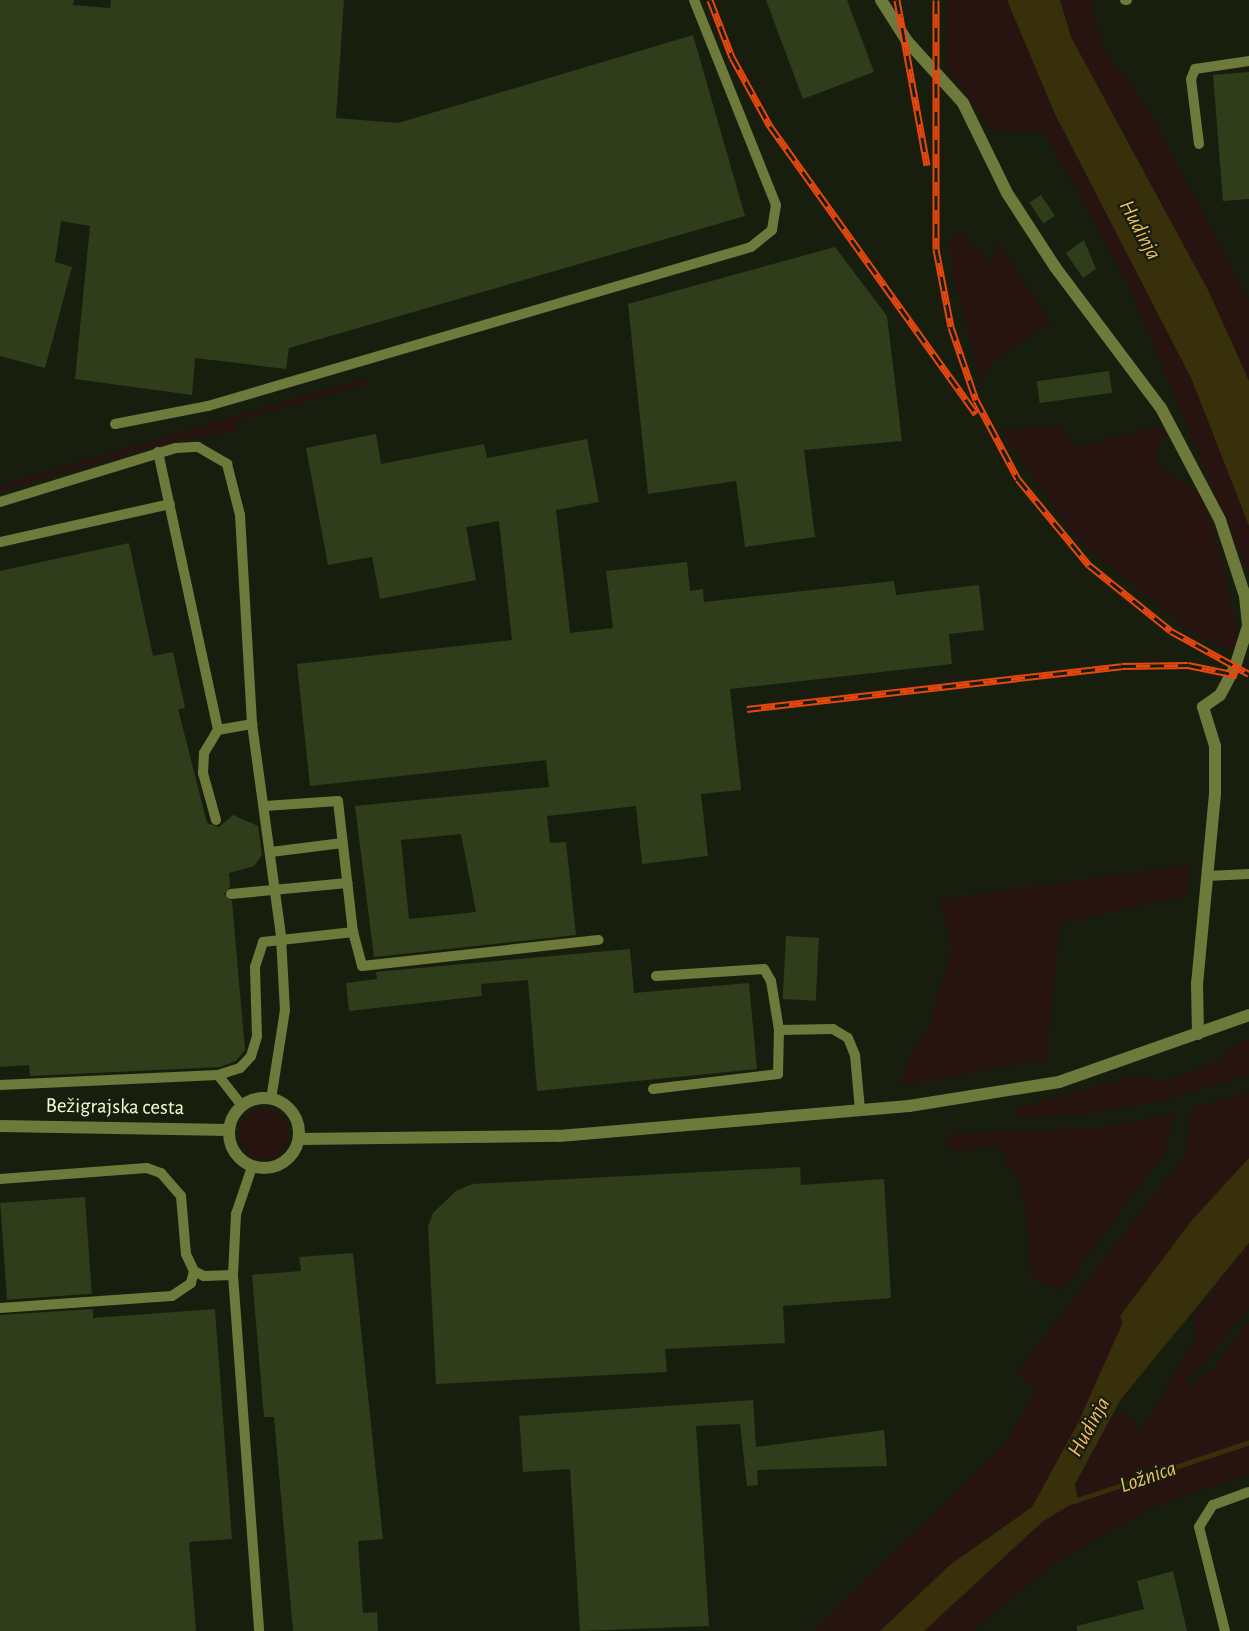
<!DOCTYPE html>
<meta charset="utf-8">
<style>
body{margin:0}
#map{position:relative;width:1249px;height:1631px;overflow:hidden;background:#181e0d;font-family:"Alegreya Sans",sans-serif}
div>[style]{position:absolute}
.green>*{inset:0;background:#271411}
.round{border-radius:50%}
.water>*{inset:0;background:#382f0b}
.stream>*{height:5px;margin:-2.5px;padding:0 2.5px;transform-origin:2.5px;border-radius:2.5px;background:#382f0b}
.building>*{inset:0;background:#303d1a;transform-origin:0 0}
.service>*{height:10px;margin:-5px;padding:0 5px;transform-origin:5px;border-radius:5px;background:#6d7a3b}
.minor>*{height:12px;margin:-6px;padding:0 6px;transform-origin:6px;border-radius:6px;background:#6d7a3b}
.tertiary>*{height:12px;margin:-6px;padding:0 6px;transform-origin:6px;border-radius:6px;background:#6d7a3b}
.tertiary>.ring{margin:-6px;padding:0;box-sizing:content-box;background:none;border:12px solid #6d7a3b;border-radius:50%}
.rail>*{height:7px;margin-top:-3.5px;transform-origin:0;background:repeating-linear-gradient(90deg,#181e0d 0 14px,#e7470e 0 28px);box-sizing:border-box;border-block:2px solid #e7470e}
span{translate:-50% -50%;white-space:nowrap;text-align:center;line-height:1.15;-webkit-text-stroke:4.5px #181e0d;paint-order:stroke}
.street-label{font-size:21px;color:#effccd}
.water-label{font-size:22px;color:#f6be61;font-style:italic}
</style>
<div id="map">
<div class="green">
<div style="clip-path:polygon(947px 0,1007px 0,1055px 114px,1192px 380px,1249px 526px,1249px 575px,1129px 287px,1045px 132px,994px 131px,947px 70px)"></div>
<div style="clip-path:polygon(1060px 0,1091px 0,1103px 48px,1146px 107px,1231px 264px,1249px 302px,1249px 380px,1209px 291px,1071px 37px)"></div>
<div style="clip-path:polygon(955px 232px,964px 234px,988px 263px,996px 257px,998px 241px,1051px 323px,992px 362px,980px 381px,952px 271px,950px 241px)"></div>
<div style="clip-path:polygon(365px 378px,367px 384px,236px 421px,238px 431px,180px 439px,0 491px,0 485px)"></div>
<div style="clip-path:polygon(1061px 425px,1075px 447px,1160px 426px,1168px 435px,1156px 449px,1159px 463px,1200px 495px,1218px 544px,1238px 637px,1232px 652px,1191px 632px,1075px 538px,1001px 431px)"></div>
<div style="clip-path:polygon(1190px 865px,1187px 896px,1060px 923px,1046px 1060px,900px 1085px,911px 1051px,927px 1031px,952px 949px,940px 899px)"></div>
<div style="clip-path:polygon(1249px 1039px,1249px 1075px,1240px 1078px,1153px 1103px,1079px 1114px,1020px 1118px,1016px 1108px,1135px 1076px,1164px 1081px,1217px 1062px,1230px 1047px)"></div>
<div style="clip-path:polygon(1249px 1092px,1249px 1158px,1192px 1220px,1120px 1319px,1124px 1322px,1077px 1425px,1032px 1507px,951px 1565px,880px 1631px,813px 1631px,1005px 1444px,1036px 1390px,1016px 1373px,1184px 1156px,1191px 1109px)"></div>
<div class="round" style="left:239px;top:1109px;width:50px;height:50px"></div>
<div style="clip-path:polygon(1175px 1113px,1165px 1152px,1062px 1291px,1031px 1278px,1026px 1212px,1018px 1175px,1006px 1166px,1004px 1152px,997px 1145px,956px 1153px,944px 1143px,951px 1134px,1107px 1127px)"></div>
<div style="clip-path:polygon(1249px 1243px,1249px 1306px,1202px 1367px,1186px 1378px,1192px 1385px,1214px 1368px,1249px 1321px,1249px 1475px,1150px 1508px,1051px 1566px,973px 1631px,924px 1631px,1042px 1522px,1078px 1500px,1075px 1484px,1112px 1414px,1126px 1411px,1141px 1431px,1197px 1334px,1191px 1318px)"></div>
</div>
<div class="water">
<div style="clip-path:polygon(1007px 0,1060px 0,1071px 37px,1209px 292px,1249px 381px,1249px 526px,1192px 380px,1055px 114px)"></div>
<div style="clip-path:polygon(1249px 1158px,1249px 1243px,1121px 1399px,1075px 1484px,1078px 1500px,1042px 1522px,924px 1631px,880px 1631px,950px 1565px,1032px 1507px,1077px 1425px,1123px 1322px,1120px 1316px,1192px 1220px)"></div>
</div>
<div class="stream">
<div style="left:1071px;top:1502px;width:188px;rotate:-18.6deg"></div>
</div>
<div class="building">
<div style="clip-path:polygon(0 0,74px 0,73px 5px,110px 8px,111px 0,344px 0,336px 118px,398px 123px,693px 35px,745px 216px,289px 348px,286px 369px,195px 358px,192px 395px,75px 379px,90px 226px,61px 221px,55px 262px,72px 267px,45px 368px,0 356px)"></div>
<div style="clip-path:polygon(766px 0,847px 0,874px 72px,803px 99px)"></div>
<div style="clip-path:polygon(1249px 72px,1249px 199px,1223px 201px,1213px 75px)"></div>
<div style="left:1041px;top:195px;width:25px;height:14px;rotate:56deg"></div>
<div style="clip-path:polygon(1084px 240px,1096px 269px,1083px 278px,1066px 253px)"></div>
<div style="clip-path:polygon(835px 247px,887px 316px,902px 441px,804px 450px,815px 537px,745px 547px,736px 481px,648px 494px,628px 304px)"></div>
<div style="left:1109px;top:371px;width:22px;height:73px;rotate:82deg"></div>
<div style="clip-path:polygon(evenodd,376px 434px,381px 464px,484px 444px,487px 458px,587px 439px,599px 502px,556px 510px,570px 633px,613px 628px,606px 571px,687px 562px,690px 591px,703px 589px,704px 602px,894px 581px,896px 595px,979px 585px,984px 630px,949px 634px,952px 664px,730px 689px,741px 790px,701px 794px,708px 856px,642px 864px,636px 806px,547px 816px,550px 843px,566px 842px,576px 935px,374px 957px,355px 806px,549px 787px,546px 760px,310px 786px,297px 664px,512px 640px,499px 521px,466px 527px,476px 580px,380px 599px,372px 557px,328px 565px,306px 448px,376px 434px,461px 834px,476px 912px,409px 919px,401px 840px,461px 834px)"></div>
<div style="clip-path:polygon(129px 543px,153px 656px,173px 652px,185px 708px,178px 709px,207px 823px,219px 827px,233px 815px,258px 826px,262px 855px,254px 866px,229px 873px,230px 887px,224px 894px,232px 901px,245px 1050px,236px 1061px,220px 1067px,30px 1076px,29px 1065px,0 1067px,0 571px)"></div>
<div style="left:786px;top:936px;width:33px;height:63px;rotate:3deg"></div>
<div style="clip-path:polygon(630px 949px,634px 993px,749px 983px,757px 1069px,537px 1091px,528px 980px,481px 984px,482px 996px,349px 1011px,346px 983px,377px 979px,376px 972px)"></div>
<div style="clip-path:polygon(800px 1167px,801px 1185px,884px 1179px,891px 1298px,783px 1306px,785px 1343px,665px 1349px,667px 1372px,436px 1384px,428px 1227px,433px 1213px,456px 1191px,472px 1184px)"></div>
<div style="left:85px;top:1197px;width:97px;height:85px;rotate:86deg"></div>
<div style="clip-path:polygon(353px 1253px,383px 1539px,358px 1541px,363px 1613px,377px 1612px,378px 1631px,293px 1631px,274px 1417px,264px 1417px,252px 1275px,301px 1271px,299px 1257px)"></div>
<div style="clip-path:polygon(93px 1309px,93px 1318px,215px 1309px,232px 1539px,189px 1542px,196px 1631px,0 1631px,0 1315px)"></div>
<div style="clip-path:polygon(753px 1400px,756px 1447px,884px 1430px,887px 1466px,757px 1470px,758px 1485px,747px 1486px,740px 1424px,696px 1426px,709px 1626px,580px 1631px,570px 1469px,523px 1472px,519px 1416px)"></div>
<div style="clip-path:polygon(1173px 1571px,1187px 1631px,1077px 1631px,1077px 1626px,1144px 1609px,1137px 1581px)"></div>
</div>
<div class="service">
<div style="left:1125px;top:0;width:2px"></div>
<div style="left:1199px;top:144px;width:65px;rotate:-97deg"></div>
<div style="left:1191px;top:79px;width:11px;rotate:-68deg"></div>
<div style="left:1195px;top:69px;width:55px;rotate:-8.4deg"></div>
<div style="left:115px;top:424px;width:95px;rotate:-11deg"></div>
<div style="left:208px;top:406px;width:566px;rotate:-16.32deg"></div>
<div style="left:751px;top:247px;width:27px;rotate:-39deg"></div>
<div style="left:772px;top:230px;width:25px;rotate:-81deg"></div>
<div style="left:776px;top:205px;width:221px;rotate:-111.8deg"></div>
<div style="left:158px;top:452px;width:284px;rotate:77.8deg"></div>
<div style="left:0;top:502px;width:184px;rotate:-17.1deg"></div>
<div style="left:176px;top:448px;width:22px;rotate:-3deg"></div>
<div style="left:198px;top:447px;width:34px;rotate:30deg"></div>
<div style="left:227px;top:464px;width:53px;rotate:75.7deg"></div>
<div style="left:240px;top:515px;width:209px;rotate:86.7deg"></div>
<div style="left:252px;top:724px;width:215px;rotate:82.2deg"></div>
<div style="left:281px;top:937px;width:73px;rotate:86.9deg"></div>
<div style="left:285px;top:1010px;width:90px;rotate:98.9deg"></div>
<div style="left:0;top:542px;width:174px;rotate:-12.6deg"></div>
<div style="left:265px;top:806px;width:73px;rotate:-3.9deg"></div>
<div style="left:338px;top:801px;width:132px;rotate:83.5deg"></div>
<div style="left:353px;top:932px;width:35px;rotate:75deg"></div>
<div style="left:362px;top:966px;width:238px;rotate:-6.3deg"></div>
<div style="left:216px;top:820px;width:49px;rotate:-105.5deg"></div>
<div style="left:203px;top:773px;width:20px;rotate:-87deg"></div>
<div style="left:204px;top:753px;width:27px;rotate:-59deg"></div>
<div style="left:218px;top:730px;width:35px;rotate:-10deg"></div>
<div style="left:271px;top:852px;width:72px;rotate:-7.2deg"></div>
<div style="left:1207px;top:876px;width:42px;rotate:-2.7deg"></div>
<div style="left:231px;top:894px;width:117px;rotate:-5.4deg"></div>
<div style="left:656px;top:976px;width:108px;rotate:-3.7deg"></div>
<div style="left:764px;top:969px;width:14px;rotate:60deg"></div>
<div style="left:771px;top:981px;width:50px;rotate:80.7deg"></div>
<div style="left:218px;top:1075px;width:39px;rotate:52deg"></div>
<div style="left:0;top:1085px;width:218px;rotate:-2.6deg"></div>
<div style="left:218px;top:1075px;width:23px;rotate:-18deg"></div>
<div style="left:240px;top:1068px;width:16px;rotate:-47deg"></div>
<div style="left:251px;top:1056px;width:21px;rotate:-73deg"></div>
<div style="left:257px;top:1036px;width:69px;rotate:-91.7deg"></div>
<div style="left:255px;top:967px;width:26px;rotate:-72deg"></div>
<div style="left:263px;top:942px;width:91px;rotate:-6.3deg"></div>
<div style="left:653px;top:1089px;width:126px;rotate:-6.8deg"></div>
<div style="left:778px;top:1074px;width:44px;rotate:-88.7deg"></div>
<div style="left:779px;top:1030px;width:54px;rotate:-1.1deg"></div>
<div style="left:833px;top:1029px;width:17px;rotate:31deg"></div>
<div style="left:848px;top:1038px;width:18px;rotate:68deg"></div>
<div style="left:855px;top:1055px;width:55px;rotate:84.8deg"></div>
<div style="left:252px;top:1167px;width:50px;rotate:108.8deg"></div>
<div style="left:236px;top:1214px;width:61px;rotate:92.8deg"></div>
<div style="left:233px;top:1275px;width:357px;rotate:85.8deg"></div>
<div style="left:0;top:1179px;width:147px;rotate:-4.3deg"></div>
<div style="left:147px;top:1168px;width:15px;rotate:20deg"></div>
<div style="left:161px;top:1173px;width:30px;rotate:49deg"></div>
<div style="left:181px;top:1196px;width:58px;rotate:85.1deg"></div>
<div style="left:186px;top:1254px;width:19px;rotate:65deg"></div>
<div style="left:194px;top:1271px;width:11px;rotate:27deg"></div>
<div style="left:204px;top:1276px;width:29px;rotate:-2deg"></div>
<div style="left:0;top:1308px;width:172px;rotate:-4deg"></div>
<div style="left:172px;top:1296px;width:23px;rotate:-34deg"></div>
<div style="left:191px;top:1283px;width:12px;rotate:-76deg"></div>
<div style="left:1225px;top:1631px;width:107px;rotate:-104deg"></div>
<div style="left:1199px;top:1527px;width:26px;rotate:-58deg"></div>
<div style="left:1213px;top:1505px;width:38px;rotate:-20deg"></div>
</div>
<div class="minor">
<div style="left:881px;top:0;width:49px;rotate:57.6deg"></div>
<div style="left:907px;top:41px;width:84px;rotate:47.9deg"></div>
<div style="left:963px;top:103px;width:100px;rotate:63.9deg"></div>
<div style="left:1007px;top:193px;width:88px;rotate:57deg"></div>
<div style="left:1055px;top:267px;width:176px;rotate:53.1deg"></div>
<div style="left:1161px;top:408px;width:127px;rotate:62.2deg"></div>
<div style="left:1220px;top:520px;width:80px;rotate:71.8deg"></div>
<div style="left:1245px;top:596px;width:30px;rotate:84deg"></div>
<div style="left:1248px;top:626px;width:43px;rotate:107.6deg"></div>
<div style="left:1235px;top:667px;width:32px;rotate:118deg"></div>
<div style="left:1220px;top:695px;width:21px;rotate:145deg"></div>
<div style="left:1203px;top:707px;width:41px;rotate:72.9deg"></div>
<div style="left:1215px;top:746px;width:48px;rotate:90deg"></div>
<div style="left:1215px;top:794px;width:190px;rotate:95.4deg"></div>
<div style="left:1197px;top:983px;width:51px;rotate:88.9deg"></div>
</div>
<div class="tertiary">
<div class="ring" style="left:229px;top:1098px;width:58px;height:58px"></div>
<div style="left:0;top:1126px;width:229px;rotate:1deg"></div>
<div style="left:299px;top:1139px;width:260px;rotate:-0.7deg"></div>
<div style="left:559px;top:1136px;width:351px;rotate:-4.9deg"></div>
<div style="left:909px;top:1106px;width:152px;rotate:-9.1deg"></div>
<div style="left:1059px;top:1082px;width:201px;rotate:-19.4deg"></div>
</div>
<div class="rail">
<div style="left:710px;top:0;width:61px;rotate:68.9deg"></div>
<div style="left:732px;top:57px;width:79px;rotate:61.2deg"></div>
<div style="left:770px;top:126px;width:354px;rotate:54.4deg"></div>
<div style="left:897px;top:0;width:168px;rotate:79.7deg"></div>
<div style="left:936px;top:0;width:249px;rotate:90deg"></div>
<div style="left:936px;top:249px;width:79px;rotate:79.1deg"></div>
<div style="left:951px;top:327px;width:77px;rotate:71.1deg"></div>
<div style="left:976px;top:400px;width:89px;rotate:62deg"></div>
<div style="left:1018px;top:479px;width:112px;rotate:50.5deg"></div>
<div style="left:1089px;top:565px;width:105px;rotate:38.8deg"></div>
<div style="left:1171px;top:631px;width:89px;rotate:28.9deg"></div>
<div style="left:747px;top:709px;width:377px;rotate:-6.5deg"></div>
<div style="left:1122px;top:666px;width:66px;rotate:-0.9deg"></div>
<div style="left:1188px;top:665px;width:50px;rotate:11.5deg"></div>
</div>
<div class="street-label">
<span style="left:115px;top:1107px;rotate:1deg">Bežigrajska cesta</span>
</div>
<div class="water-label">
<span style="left:1140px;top:230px;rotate:62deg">Hudinja</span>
<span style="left:1089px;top:1427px;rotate:-61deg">Hudinja</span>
<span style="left:1148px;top:1477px;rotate:-19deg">Ložnica</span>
</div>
</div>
